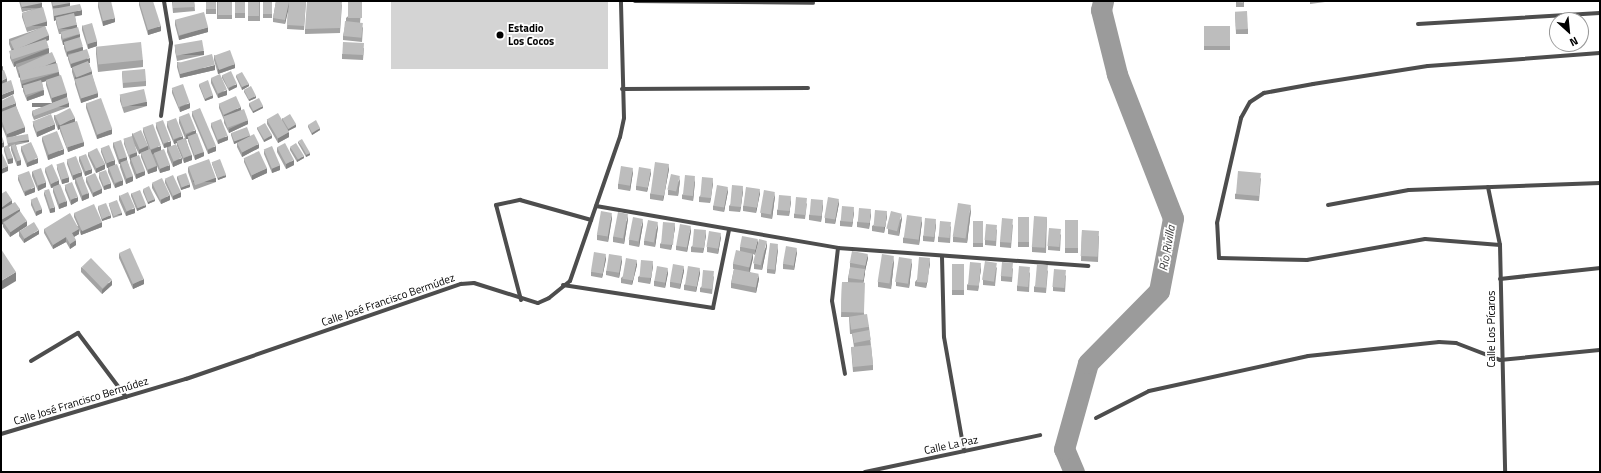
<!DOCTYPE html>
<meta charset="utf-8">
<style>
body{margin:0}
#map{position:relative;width:1601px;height:473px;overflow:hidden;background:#fff;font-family:"Titillium Web",sans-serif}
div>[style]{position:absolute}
.green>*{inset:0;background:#d4d4d4;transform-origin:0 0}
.river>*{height:21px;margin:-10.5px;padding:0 10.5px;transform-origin:10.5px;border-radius:10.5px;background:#9b9b9b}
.street>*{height:4px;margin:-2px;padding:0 2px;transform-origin:2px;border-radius:2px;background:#4d4d4d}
.wall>*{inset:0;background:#a3a3a3;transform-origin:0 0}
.shaded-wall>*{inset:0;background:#848484;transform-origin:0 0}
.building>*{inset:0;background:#bdbdbd;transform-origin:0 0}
.dots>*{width:11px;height:11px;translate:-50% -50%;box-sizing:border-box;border:2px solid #fff;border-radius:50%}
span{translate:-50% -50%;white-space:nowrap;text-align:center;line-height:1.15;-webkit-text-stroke:3.5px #fff;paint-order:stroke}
.poi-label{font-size:11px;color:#000;font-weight:700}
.left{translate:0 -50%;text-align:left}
.street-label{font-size:11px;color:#000}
.water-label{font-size:12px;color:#3c3c3c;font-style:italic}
.frame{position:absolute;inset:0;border:2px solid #000;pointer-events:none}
.north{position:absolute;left:1549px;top:12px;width:40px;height:40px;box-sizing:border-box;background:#fff;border:1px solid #999;border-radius:50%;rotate:153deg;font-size:11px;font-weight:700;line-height:16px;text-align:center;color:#000}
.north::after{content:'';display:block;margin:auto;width:14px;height:18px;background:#000;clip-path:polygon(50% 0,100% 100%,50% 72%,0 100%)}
</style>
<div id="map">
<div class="green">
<div style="left:391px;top:1px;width:217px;height:68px"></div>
</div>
<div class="river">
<div style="left:1074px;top:472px;width:25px;rotate:-113deg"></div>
<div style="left:1064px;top:449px;width:89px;rotate:-74.4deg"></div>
<div style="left:1088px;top:363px;width:101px;rotate:-45.4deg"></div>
<div style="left:1159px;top:291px;width:74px;rotate:-79.1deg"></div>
<div style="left:1173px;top:218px;width:155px;rotate:-111.3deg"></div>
<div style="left:1117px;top:74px;width:66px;rotate:-104deg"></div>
<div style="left:1101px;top:10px;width:9px;rotate:-77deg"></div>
</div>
<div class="street">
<div style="left:635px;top:1px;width:178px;rotate:0.6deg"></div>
<div style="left:1418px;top:24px;width:182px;rotate:-3.5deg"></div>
<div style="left:622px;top:89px;width:186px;rotate:-0.3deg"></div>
<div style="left:161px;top:116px;width:74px;rotate:-82.2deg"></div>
<div style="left:171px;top:43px;width:43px;rotate:-99.5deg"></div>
<div style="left:1488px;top:187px;width:59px;rotate:78.3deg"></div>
<div style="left:1500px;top:245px;width:227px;rotate:88.7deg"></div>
<div style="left:1328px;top:205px;width:82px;rotate:-10.5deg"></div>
<div style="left:1409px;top:190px;width:191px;rotate:-2.1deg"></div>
<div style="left:596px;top:206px;width:246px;rotate:9.8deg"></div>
<div style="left:838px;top:248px;width:251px;rotate:4.1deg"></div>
<div style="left:1500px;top:245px;width:75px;rotate:-175.4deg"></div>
<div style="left:1425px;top:239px;width:120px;rotate:169.9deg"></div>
<div style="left:1307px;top:260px;width:88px;rotate:-178.7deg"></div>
<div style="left:1219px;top:258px;width:35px;rotate:-93deg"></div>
<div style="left:1217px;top:223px;width:108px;rotate:-77.1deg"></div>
<div style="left:1241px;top:118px;width:18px;rotate:-61deg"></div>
<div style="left:1250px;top:102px;width:17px;rotate:-33deg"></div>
<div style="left:1264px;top:93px;width:50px;rotate:-10.4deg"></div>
<div style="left:1313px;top:84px;width:116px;rotate:-8.9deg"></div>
<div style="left:1428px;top:66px;width:172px;rotate:-4.3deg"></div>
<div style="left:838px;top:248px;width:53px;rotate:96.5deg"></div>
<div style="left:832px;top:301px;width:74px;rotate:79.9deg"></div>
<div style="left:942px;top:257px;width:80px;rotate:88.6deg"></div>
<div style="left:944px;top:337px;width:116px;rotate:80deg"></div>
<div style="left:1500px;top:279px;width:101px;rotate:-6.3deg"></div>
<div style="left:563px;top:285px;width:152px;rotate:8.7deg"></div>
<div style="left:713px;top:308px;width:80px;rotate:-78.4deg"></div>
<div style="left:521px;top:300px;width:98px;rotate:-104.7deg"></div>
<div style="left:496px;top:205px;width:25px;rotate:-12deg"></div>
<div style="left:520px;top:200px;width:74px;rotate:15.7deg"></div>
<div style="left:31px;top:361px;width:55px;rotate:-30.8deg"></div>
<div style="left:78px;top:333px;width:80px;rotate:53.1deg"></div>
<div style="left:1096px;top:418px;width:59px;rotate:-27deg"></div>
<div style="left:1149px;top:391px;width:163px;rotate:-12.4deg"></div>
<div style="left:1308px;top:356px;width:132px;rotate:-6.1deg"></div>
<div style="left:1439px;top:342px;width:17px;rotate:3deg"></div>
<div style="left:1456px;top:343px;width:47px;rotate:21.1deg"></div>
<div style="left:1500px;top:360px;width:100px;rotate:-5.7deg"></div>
<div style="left:1px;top:434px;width:193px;rotate:-16.6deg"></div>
<div style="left:186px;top:379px;width:291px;rotate:-19.1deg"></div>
<div style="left:461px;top:284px;width:13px;rotate:-4deg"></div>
<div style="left:474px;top:283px;width:67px;rotate:17.4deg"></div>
<div style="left:538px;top:303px;width:12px;rotate:-24deg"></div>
<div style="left:549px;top:298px;width:27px;rotate:-39deg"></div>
<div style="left:570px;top:281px;width:152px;rotate:-70.9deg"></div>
<div style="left:620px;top:137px;width:19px;rotate:-78deg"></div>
<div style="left:624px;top:118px;width:117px;rotate:-91.5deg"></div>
<div style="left:865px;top:472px;width:179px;rotate:-11.9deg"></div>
</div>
<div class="wall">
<div style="clip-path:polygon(19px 1px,41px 1px,42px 7px,47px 26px,45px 26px,49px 40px,46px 41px,49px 53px,56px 64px,67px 97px,69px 107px,34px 120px,32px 115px,32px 111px,63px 99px,52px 103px,46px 85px,46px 81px,42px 82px,44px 95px,27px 101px,23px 91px,23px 88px,22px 88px,20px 80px,20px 77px,19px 78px,16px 68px,16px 66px,14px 67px,10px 58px,10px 53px,12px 52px,9px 44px,9px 39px,41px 28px,27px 32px,22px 17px,22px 13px,35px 9px,22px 12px)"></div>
<div style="clip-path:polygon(51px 1px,70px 1px,70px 6px,82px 15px,75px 16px,77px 28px,83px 50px,90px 63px,89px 63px,98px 97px,81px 103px,75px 84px,75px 82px,72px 72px,72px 68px,71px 68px,68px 59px,68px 56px,67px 57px,64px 48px,64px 45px,63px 45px,61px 38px,61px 34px,59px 34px,56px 23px,56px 20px,54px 21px,53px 11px)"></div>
<div style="clip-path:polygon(139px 1px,161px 31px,148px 35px,139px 5px)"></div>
<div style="clip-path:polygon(172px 1px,194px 1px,195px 11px,173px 13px)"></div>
<div style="left:206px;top:1px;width:10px;height:13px"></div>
<div style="left:217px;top:1px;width:15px;height:18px"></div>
<div style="left:235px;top:1px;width:10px;height:17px"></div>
<div style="left:248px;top:1px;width:12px;height:20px"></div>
<div style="left:263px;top:1px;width:9px;height:17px"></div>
<div style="clip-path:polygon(276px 1px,306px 1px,304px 30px,287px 29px,288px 9px,285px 24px,273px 22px,273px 18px)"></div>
<div style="left:1236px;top:1px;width:8px;height:6px"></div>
<div style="clip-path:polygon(1310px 1px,1325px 1px,1325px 2px,1310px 4px)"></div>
<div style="clip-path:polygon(98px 2px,115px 22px,103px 26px,98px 7px)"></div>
<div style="clip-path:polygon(342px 4px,340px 33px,305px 34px,305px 29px)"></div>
<div style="clip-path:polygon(362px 4px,360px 23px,363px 28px,362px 42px,343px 40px,343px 36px,346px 22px,346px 18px)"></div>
<div style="clip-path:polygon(1235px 12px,1248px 29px,1248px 34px,1236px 34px)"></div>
<div style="clip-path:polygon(175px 20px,208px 32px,179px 40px,175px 25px)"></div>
<div style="clip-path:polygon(82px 25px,97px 46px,88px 49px,82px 30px)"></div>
<div style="left:1204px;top:26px;width:26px;height:24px"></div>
<div style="clip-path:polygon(175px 46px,204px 55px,177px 61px,175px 51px)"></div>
<div style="clip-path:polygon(96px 47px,143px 60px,143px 67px,98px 72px,96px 54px)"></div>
<div style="clip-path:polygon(364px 48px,363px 60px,342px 59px,342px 54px)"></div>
<div style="clip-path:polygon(214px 55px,235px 68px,218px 74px,214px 60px)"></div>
<div style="clip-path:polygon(177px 62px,215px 70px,180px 78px,177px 67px)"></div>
<div style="clip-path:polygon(122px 72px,146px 81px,146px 86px,123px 88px)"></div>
<div style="clip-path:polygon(222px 75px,237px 87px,229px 91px,222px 78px)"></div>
<div style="clip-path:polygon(236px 75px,249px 86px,242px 90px,236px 77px)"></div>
<div style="clip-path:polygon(211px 78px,227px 95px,218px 98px,211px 83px)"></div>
<div style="clip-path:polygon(199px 84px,213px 98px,205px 101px,199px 86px)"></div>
<div style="clip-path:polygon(172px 89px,190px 108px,180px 112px,172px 93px)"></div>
<div style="clip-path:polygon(244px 90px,256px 98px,249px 101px,244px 92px)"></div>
<div style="clip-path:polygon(120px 96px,147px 106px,124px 113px,120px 101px)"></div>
<div style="clip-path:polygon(1px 101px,16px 106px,25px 132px,7px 139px,1px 124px)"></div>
<div style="clip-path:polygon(86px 103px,112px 134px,97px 139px,86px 108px)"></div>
<div style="clip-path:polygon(249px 103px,263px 108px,253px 113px,249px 106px)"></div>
<div style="clip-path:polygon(219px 104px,241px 110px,248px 124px,229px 133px,224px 123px,224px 120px,219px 108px)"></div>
<div style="clip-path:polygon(192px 111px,216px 151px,208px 154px,192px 116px)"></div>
<div style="clip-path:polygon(54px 115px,75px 121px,84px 146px,68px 152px,60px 131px,60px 129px,58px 130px,54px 119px)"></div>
<div style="clip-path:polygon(179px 118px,196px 133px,204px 156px,195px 160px,188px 141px,188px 139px,186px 139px,192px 160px,184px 163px,177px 146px,177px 143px,174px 144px,167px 127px,167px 122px,183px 139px,185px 138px,179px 123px)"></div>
<div style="clip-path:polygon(282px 118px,296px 127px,288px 131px,289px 137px,278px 143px,267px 124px,267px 119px,282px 120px)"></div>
<div style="clip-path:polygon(33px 122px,55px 129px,37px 137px,33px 126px)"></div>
<div style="clip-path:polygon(156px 123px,171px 146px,182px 163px,173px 167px,167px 152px,167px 147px,164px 148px,156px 128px)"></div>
<div style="clip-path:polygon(211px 123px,228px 140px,218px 144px,211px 127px)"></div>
<div style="clip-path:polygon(308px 125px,320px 130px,312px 135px,308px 127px)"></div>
<div style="clip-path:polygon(257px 127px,272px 138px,264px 142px,257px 129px)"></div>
<div style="clip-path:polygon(143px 128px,161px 150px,170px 170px,160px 173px,157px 166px,157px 171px,148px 174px,141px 157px,141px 153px,139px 154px,134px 144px,137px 156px,145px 175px,136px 179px,130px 163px,130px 160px,124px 144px,124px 139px,132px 137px,132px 133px,148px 146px,143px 132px)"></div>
<div style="clip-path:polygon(231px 133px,250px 136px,259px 148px,242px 157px,237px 147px,237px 143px,234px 144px,231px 135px)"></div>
<div style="clip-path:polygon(42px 137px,64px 154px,48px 160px,42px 141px)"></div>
<div style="clip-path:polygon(7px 139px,29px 142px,16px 145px,21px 165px,17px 166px,11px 150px,11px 146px,9px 147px,13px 163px,8px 164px,4px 151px,4px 147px,8px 146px)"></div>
<div style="clip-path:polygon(298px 141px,310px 155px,306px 157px,298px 143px)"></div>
<div style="clip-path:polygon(113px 142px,127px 160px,133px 181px,126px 184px,120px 167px,120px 164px,119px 164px,113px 147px)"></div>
<div style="clip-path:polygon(21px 146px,38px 163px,27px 167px,21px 151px)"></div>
<div style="clip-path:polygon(277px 147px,294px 165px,286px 169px,277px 152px)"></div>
<div style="clip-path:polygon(290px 147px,304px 158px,297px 162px,290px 150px)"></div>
<div style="clip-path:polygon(101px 148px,115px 164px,123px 185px,115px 188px,108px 172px,108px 168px,107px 168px,101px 152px)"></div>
<div style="clip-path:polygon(264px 150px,280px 170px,272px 173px,264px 154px)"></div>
<div style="clip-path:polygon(88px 152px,105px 169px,96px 173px,88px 156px)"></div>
<div style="clip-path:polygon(79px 156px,92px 173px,85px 176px,79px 161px)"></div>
<div style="clip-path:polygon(244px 158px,267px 173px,252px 180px,244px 162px)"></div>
<div style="clip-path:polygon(67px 160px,82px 176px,89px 198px,82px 201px,75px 183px,75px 179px,73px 180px,67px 164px)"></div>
<div style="clip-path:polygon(212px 162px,226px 177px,218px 180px,212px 164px)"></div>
<div style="clip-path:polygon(57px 165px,69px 182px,62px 184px,57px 169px)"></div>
<div style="clip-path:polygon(188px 167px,216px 182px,194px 190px,188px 172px)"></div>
<div style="clip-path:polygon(45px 168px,59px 185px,67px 206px,59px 209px,53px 192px,53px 188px,51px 188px,45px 172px)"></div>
<div style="clip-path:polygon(669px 169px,663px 201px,650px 199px,650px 194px)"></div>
<div style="clip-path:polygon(32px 171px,46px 187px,38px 191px,32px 176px)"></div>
<div style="clip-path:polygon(633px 172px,630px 191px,618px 189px,618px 184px)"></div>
<div style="clip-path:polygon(99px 173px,111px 188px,104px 190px,99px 178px)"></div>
<div style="clip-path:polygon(651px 173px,647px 192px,636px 190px,636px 186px)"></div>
<div style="clip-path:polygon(18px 176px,35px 192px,25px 196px,18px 180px)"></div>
<div style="clip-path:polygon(177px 176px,190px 187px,181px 190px,177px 179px)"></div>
<div style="clip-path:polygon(86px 177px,102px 193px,93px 197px,86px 182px)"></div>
<div style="clip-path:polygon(1261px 178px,1259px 201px,1235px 199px,1235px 194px)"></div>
<div style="clip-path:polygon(165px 179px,181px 197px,173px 200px,165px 183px)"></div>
<div style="clip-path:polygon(680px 180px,678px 196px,668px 195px,668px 190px)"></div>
<div style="clip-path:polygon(695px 181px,693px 201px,682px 199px,682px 195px)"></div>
<div style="clip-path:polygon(152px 183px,170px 200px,161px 204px,152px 188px)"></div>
<div style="clip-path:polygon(713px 183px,710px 203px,699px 202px,699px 197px)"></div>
<div style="clip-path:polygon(65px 185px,78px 201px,71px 205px,65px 190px)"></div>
<div style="clip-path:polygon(143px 189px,155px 201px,148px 204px,143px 192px)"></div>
<div style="clip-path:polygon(44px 191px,55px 212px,50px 213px,44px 195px)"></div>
<div style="clip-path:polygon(728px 191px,724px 212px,713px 210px,713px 206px)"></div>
<div style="clip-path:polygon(743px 191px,740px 212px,729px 211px,729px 206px)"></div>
<div style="clip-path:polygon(131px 193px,146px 207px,137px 211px,131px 196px)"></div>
<div style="clip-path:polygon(760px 193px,756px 213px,743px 211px,743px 206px)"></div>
<div style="clip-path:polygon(1px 194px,12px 203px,20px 212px,27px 226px,10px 237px,3px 227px,3px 224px,1px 225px)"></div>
<div style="clip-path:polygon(119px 195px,135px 213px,126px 216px,119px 200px)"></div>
<div style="clip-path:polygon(775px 196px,772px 219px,761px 217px,761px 213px)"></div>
<div style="clip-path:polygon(31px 200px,42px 213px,36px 216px,31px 205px)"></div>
<div style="clip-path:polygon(791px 201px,789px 216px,777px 215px,777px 210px)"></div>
<div style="clip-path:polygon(109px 203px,122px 215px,113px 218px,109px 205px)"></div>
<div style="clip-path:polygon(807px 203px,805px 219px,794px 218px,794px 214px)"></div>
<div style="clip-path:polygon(839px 203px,835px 224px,825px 223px,825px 218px)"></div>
<div style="clip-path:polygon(823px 205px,821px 222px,809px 220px,809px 215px)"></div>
<div style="clip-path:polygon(98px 206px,111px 218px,102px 221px,98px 209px)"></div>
<div style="clip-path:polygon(971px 210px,967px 243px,953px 242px,953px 237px)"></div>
<div style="clip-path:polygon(854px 212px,852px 227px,840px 226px,840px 221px)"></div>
<div style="clip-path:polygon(74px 213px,102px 227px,81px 235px,79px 230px,79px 234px,74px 237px,76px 245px,70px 249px,66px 242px,53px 249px,44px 233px,44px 229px,78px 226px,74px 217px)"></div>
<div style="clip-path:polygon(871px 214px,869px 229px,857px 227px,857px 222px)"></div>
<div style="clip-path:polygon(887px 216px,884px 233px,872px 231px,872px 226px)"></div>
<div style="left:1018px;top:217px;width:11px;height:30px"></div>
<div style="clip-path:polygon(1047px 217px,1046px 253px,1032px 252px,1032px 247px)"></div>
<div style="clip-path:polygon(612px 218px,608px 242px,597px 240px,597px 235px)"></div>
<div style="clip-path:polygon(902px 218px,899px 236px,888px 234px,888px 229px)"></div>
<div style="clip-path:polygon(628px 219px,624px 244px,613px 242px,613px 237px)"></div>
<div style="left:1065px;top:220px;width:13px;height:33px"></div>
<div style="left:973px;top:221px;width:10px;height:26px"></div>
<div style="clip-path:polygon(922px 222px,919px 245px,903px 243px,903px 238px)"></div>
<div style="clip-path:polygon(643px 224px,639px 247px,629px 245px,629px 240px)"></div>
<div style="clip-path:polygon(936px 224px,934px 242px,923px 241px,923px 236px)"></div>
<div style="clip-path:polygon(1013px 224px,1011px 248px,1000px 247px,1000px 242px)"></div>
<div style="clip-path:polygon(951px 226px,950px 243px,938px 242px,938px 237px)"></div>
<div style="clip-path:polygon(658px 227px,655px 247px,644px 245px,644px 241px)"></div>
<div style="clip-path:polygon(675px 228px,671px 250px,660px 248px,660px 244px)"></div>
<div style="clip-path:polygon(997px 229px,996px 246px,985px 245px,985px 240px)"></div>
<div style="clip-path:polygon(1082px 230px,1099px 236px,1098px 262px,1081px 261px)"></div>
<div style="clip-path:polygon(19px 231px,39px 234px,24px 243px,19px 236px)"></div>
<div style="clip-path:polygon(691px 231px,687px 252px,676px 250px,676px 246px)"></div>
<div style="clip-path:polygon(1061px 234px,1060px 251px,1048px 250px,1048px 246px)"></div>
<div style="clip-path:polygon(706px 235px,703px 253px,691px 252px,691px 247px)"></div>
<div style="clip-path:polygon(721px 237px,718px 254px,707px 252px,707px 247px)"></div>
<div style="clip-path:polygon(758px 244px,755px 255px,753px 254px,753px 258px,750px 272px,759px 279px,756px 293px,731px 288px,731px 283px,734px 269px,733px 269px,733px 264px,740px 251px,740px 247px)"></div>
<div style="clip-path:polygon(767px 246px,762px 270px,754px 269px,754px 264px)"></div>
<div style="clip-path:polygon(778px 249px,775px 274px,767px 273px,767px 269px)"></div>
<div style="clip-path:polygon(797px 252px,794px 270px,783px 269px,783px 264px)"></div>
<div style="clip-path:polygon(119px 253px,144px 284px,133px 289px,119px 258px)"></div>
<div style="clip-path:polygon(868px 258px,865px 271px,863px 283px,864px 314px,869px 327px,873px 365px,873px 370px,853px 372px,851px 347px,854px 347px,852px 334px,850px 334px,849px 317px,841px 317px,842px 282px,848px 282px,848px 278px,850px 268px,850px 263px)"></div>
<div style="clip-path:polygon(606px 259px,602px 278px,591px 276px,591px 272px)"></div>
<div style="clip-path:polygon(622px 261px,619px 278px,606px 275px,606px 271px)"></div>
<div style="clip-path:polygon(894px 261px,891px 289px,878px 287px,878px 282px)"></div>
<div style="clip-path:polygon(912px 263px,909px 288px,896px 286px,896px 282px)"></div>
<div style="clip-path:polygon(930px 263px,926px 288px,915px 286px,915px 282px)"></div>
<div style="left:952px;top:264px;width:12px;height:31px"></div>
<div style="clip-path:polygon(637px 265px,632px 285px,621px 283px,621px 278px)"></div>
<div style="clip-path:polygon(653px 266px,650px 284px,638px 282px,638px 277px)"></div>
<div style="clip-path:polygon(81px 267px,112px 285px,102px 294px,81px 272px)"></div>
<div style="clip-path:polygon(997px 267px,995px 286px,983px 285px,983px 280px)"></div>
<div style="clip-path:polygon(981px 268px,978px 291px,967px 290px,967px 285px)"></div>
<div style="clip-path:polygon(1013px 268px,1012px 282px,1001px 281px,1001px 276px)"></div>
<div style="clip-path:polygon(1048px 270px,1046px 293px,1034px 292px,1034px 287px)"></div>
<div style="clip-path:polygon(684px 271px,680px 289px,670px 287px,670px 282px)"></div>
<div style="clip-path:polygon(1030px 272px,1029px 292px,1017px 291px,1017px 286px)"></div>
<div style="clip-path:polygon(668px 273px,665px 288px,654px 286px,654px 281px)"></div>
<div style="clip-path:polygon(700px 273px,696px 292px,684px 290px,684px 285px)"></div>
<div style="clip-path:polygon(1066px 275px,1065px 292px,1053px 291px,1053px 287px)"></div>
<div style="clip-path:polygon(714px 276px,712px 294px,700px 292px,700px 288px)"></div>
</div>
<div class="shaded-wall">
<div style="clip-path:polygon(289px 2px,289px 7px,285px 24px,285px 20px)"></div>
<div style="left:42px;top:3px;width:5px;height:20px;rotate:90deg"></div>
<div style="left:70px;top:3px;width:5px;height:17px;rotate:90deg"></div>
<div style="clip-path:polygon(82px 10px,82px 15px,57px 20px,56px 18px,56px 20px,54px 21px,54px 16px)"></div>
<div style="clip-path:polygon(115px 18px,115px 22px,103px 26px,103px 21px)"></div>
<div style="left:47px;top:21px;width:5px;height:21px;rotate:90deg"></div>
<div style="left:77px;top:25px;width:4px;height:19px;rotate:90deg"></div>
<div style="clip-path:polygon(161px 26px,161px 31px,148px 35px,148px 30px)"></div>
<div style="clip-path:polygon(208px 27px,208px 32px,179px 40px,179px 36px)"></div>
<div style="clip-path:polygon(80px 34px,80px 39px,64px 43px,64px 45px,63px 45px,63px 40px)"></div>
<div style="clip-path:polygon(49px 35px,49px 40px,12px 53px,12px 49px)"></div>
<div style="clip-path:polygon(97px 41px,97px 46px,88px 49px,88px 44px)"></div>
<div style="clip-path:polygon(83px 47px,83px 51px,68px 54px,68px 56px,67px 57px,67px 52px)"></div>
<div style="clip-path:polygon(49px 48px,49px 53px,16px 64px,16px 66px,14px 67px,14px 62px)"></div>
<div style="left:204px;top:51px;width:4px;height:28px;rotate:90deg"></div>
<div style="clip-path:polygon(90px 58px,90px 63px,71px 68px,71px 64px)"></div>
<div style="clip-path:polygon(56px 61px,56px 65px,20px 75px,20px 77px,19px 78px,19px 73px)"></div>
<div style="clip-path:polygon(235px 64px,235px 68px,218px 74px,218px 69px)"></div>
<div style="clip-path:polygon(215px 65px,215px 70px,180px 78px,180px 74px)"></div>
<div style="clip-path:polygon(3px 66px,3px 71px,1px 72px,1px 67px)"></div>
<div style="clip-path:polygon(92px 71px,92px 76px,75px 79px,75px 82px,75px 77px)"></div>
<div style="clip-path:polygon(59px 72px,59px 77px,24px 88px,23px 86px,23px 88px,22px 88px,22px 84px)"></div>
<div style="clip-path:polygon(7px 78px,7px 83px,1px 85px,1px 81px)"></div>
<div style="clip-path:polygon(237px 84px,237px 87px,229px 91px,229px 88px)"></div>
<div style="clip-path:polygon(249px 84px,249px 86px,242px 90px,242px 87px)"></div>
<div style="clip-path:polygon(14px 90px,14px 94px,1px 100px,1px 95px)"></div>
<div style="clip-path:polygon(44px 90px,44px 95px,27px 101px,27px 97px)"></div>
<div style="clip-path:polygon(227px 90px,227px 95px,218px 98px,218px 94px)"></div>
<div style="clip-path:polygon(67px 93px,67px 98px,52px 103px,52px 98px)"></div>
<div style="clip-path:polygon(98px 93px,98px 97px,81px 103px,81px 98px)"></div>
<div style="clip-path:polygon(213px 95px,213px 98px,205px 101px,205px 99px)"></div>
<div style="clip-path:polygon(256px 96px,256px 98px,249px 101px,249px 99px)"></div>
<div style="left:147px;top:102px;width:4px;height:24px;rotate:90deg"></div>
<div style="clip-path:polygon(16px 103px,16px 107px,1px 114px,1px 109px)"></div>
<div style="left:69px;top:103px;width:4px;height:37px;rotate:90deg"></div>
<div style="clip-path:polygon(190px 103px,190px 108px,180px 112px,180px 107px)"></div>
<div style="clip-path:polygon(263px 106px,263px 108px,253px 113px,253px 111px)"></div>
<div style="clip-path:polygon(241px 107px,241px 112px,224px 118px,224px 120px,224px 115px)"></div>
<div style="clip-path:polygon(75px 118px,75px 123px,60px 126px,60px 129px,58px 130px,58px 125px)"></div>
<div style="clip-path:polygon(248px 120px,248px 124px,229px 133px,229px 129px)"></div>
<div style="clip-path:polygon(55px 124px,55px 129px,37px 137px,37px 132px)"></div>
<div style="clip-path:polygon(296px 124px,296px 127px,288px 131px,288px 129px)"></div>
<div style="clip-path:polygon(25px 127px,25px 132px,7px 139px,7px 134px)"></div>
<div style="clip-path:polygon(320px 128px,320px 130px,312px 135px,312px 133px)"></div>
<div style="clip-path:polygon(112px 129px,112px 134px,97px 139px,97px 135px)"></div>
<div style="clip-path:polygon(196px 130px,196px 135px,188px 137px,188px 139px,186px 139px,186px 135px)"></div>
<div style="clip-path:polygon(289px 132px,289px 137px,278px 143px,278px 138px)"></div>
<div style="clip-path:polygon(250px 135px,250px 137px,234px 144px,234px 141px)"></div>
<div style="clip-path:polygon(272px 135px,272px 138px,264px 142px,264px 140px)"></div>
<div style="clip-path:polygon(183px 136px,183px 140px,177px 141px,177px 143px,174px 144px,174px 140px)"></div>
<div style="clip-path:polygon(228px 136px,228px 140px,218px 144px,218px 140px)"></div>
<div style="left:29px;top:140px;width:2px;height:22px;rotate:90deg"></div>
<div style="clip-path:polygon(171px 141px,171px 146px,164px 148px,164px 144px)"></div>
<div style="clip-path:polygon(4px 142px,4px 147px,1px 148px,1px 143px)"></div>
<div style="clip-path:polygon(84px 142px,84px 146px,68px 152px,68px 147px)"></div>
<div style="clip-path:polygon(259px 144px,259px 148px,242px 157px,242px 152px)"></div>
<div style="clip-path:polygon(148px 146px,148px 150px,139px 154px,139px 150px)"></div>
<div style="clip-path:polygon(161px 146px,161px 151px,151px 155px,151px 150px)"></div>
<div style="clip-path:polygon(216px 146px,216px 151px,208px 154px,208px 150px)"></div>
<div style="clip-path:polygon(64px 149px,64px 154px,48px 160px,48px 155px)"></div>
<div style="clip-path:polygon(137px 152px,137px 157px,130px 160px,130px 155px)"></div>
<div style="clip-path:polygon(204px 152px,204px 156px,195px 160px,195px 155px)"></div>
<div style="clip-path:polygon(310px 153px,310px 155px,306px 157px,306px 155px)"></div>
<div style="clip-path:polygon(192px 155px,192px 160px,184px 163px,184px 158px)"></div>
<div style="clip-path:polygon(304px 156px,304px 158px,297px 162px,297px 160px)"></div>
<div style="clip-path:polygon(127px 157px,127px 161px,119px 164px,119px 159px)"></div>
<div style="clip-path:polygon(13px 158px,13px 163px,8px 164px,8px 159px)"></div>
<div style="clip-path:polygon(38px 158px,38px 163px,27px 167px,27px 163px)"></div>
<div style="clip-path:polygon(182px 158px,182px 163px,173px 167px,173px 162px)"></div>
<div style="clip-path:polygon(21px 160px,21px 165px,17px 166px,17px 161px)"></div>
<div style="clip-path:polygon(115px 160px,115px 165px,107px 168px,107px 163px)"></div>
<div style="clip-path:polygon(294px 160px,294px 165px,286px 169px,286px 164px)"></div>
<div style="clip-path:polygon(105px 164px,105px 169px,96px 173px,96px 168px)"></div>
<div style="clip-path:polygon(669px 164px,669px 169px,663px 201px,663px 197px)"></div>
<div style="clip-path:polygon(170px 165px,170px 170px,160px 173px,160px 169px)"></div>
<div style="clip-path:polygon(280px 165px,280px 170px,272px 173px,272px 168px)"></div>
<div style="clip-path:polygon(8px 166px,8px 171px,1px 174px,1px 169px)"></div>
<div style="clip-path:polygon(157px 166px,157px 171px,148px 174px,148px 170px)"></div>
<div style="clip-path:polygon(267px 168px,267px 173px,252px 180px,252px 175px)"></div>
<div style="clip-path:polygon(633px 168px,633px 172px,630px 191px,630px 186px)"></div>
<div style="clip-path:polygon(92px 169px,92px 173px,85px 176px,85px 171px)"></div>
<div style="clip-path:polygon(651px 169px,651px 173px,647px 192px,647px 188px)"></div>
<div style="clip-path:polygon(145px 171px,145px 175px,136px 179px,136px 174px)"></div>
<div style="clip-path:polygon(82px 172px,82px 177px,73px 180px,73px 175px)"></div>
<div style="clip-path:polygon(226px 175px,226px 177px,218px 180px,218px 178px)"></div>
<div style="clip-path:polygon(133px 176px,133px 181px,126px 184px,126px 179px)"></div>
<div style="clip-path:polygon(680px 176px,680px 180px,678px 196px,678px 192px)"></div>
<div style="clip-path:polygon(695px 176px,695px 181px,693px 201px,693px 196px)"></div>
<div style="clip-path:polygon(69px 177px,69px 182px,62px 184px,62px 179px)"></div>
<div style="left:216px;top:178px;width:4px;height:23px;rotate:90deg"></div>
<div style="clip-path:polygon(713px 178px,713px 183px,710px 203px,710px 199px)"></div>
<div style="clip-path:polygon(59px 180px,59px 185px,51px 188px,51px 184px)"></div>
<div style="clip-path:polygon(123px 180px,123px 185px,115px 188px,115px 184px)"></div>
<div style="clip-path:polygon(46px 182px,46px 187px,38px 191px,38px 186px)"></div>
<div style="clip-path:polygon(111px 183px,111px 188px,104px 190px,104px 186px)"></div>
<div style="clip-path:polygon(190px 184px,190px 187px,181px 190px,181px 188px)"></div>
<div style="clip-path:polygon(743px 186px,743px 191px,740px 212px,740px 207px)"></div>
<div style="clip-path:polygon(35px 187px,35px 192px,25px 196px,25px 192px)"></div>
<div style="clip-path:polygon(728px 187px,728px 191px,724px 212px,724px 208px)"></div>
<div style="clip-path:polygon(102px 188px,102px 193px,93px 197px,93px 192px)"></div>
<div style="clip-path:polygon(760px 189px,760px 193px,756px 213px,756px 208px)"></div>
<div style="clip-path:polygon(181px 192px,181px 197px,173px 200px,173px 195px)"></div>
<div style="clip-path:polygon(775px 192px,775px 196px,772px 219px,772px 214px)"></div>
<div style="clip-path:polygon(89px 193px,89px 198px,82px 201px,82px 196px)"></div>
<div style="clip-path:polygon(170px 195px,170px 200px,161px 204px,161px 200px)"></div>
<div style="clip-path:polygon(791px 196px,791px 201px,789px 216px,789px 212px)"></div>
<div style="clip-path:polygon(78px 197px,78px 201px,71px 205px,71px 200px)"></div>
<div style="clip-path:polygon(155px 199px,155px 201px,148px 204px,148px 202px)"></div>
<div style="clip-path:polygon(839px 199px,839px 203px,835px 224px,835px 220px)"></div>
<div style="clip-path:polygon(12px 200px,12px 205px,1px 212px,1px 208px)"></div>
<div style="clip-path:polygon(823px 200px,823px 205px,821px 222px,821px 217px)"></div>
<div style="clip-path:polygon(67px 201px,67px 206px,59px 209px,59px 204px)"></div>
<div style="clip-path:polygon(146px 205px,146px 207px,137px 211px,137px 208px)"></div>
<div style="clip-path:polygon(971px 205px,971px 210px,967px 243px,967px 239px)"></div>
<div style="clip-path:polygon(55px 207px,55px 212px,50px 213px,50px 209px)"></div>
<div style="clip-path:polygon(854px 207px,854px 212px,852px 227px,852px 223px)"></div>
<div style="clip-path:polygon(135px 208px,135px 213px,126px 216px,126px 212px)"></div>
<div style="clip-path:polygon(20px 209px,20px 214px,3px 222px,3px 224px,1px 225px,1px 220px)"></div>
<div style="clip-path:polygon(42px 209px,42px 213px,36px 216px,36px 211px)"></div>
<div style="clip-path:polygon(871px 209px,871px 214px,869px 229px,869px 224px)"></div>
<div style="clip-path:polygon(887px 211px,887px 216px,884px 233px,884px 228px)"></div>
<div style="left:122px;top:213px;width:2px;height:9px;rotate:90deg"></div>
<div style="clip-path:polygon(612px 213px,612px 218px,608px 242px,608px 237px)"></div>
<div style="clip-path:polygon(628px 214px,628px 219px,624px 244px,624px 239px)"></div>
<div style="clip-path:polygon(902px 214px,902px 218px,899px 236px,899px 231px)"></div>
<div style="clip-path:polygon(111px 215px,111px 218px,102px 221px,102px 219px)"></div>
<div style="clip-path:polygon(922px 217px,922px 222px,919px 245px,919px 240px)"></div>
<div style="clip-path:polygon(643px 219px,643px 224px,639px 247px,639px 242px)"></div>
<div style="clip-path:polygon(936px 219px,936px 224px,934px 242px,934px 237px)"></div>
<div style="clip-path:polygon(27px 221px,27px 226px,10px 237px,10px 232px)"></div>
<div style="clip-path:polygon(102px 222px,102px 227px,81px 235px,81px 230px)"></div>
<div style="clip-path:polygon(658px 222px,658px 227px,655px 247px,655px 242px)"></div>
<div style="clip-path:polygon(675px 223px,675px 228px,671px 250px,671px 245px)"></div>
<div style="clip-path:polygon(691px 226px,691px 231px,687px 252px,687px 248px)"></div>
<div style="clip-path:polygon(79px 229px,79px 234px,72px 238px,72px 233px)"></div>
<div style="clip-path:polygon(39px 230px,39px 234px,24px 243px,24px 239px)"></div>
<div style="clip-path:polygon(706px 230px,706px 235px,703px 253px,703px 249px)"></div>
<div style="clip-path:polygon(721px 233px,721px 237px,718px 254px,718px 249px)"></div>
<div style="clip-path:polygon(66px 237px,66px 242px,53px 249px,53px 245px)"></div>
<div style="clip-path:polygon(758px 239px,758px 244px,755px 255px,755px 250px)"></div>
<div style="clip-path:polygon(76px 240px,76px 245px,70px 249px,70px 244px)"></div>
<div style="clip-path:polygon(767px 241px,767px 246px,762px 270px,762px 266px)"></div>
<div style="clip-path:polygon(778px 244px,778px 249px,775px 274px,775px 270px)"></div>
<div style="clip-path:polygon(797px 248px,797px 252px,794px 270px,794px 265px)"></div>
<div style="clip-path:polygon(606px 254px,606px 259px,602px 278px,602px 274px)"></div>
<div style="clip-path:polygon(753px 254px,753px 258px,749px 273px,749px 268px)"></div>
<div style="clip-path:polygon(868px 254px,868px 258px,865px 271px,865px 266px)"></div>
<div style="clip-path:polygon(622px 256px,622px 261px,619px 278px,619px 273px)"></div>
<div style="clip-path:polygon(894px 256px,894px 261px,891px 289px,891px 284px)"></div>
<div style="clip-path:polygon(930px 258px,930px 263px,926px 288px,926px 283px)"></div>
<div style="clip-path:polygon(912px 259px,912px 263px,909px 288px,909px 283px)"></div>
<div style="clip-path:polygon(637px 260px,637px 265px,632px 285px,632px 281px)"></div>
<div style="clip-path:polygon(653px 261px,653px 266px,650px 284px,650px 279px)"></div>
<div style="clip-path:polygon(981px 263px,981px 268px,978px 291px,978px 287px)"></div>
<div style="clip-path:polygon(684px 266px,684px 271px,680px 289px,680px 284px)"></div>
<div style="clip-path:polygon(668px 268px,668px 273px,665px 288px,665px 284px)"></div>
<div style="clip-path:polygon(700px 268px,700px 273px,696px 292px,696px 287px)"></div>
<div style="clip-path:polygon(865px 269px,865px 274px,863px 285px,863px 280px)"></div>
<div style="clip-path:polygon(16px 272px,16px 281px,1px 290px,1px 281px)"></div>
<div style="clip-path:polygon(759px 274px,759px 279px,756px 293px,756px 288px)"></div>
<div style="clip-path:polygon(144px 279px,144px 284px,133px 289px,133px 284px)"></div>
<div style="clip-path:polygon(112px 280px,112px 285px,102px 294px,102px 290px)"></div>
</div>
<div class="building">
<div style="clip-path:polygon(20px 1px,41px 1px,42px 3px,22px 7px)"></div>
<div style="clip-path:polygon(52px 1px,70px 1px,70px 3px,53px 6px)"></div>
<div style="clip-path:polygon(103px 1px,111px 1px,115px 18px,103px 21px,98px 2px)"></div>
<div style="clip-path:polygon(139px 1px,153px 1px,161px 26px,148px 30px)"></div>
<div style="clip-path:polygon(173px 1px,194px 1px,195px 7px,173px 8px)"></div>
<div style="left:206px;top:1px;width:10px;height:8px"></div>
<div style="left:218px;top:1px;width:14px;height:14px"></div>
<div style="left:235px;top:1px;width:10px;height:12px"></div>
<div style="left:248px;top:1px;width:11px;height:15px"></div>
<div style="left:263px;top:1px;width:9px;height:13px"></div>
<div style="clip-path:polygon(276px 1px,306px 1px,304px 26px,287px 25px,289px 2px,285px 20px,273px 18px)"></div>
<div style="clip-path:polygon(307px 1px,342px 1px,340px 28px,305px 29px)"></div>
<div style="left:348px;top:1px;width:14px;height:17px"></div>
<div style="clip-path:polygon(1236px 1px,1243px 1px,1243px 3px,1236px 2px)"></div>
<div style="clip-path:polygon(80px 4px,82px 10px,54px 16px,53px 9px)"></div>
<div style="left:43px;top:7px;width:15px;height:22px;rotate:74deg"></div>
<div style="left:1247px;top:11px;width:18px;height:12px;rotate:87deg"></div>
<div style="left:204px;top:12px;width:16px;height:30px;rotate:75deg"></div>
<div style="left:74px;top:13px;width:12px;height:19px;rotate:76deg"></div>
<div style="left:345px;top:21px;width:18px;height:15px;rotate:6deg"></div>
<div style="left:92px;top:23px;width:19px;height:10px;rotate:74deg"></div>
<div style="left:45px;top:26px;width:10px;height:38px;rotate:66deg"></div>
<div style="left:1204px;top:26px;width:26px;height:20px"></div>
<div style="left:78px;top:27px;width:7px;height:18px;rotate:74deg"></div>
<div style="left:80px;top:37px;width:10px;height:17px;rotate:73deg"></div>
<div style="left:46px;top:39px;width:9px;height:39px;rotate:72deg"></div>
<div style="left:202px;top:40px;width:11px;height:28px;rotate:80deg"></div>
<div style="left:141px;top:42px;width:18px;height:45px;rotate:84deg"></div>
<div style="left:343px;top:42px;width:21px;height:12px;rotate:3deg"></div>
<div style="left:87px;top:49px;width:9px;height:20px;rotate:72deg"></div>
<div style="left:230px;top:50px;width:15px;height:17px;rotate:70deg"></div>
<div style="left:52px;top:52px;width:10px;height:38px;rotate:66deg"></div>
<div style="left:212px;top:54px;width:11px;height:36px;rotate:75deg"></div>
<div style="left:88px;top:61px;width:11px;height:17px;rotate:68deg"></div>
<div style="left:57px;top:63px;width:9px;height:39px;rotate:77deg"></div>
<div style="left:145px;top:69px;width:12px;height:23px;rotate:85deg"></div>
<div style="clip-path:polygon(4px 70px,7px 78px,1px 81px,1px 71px)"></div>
<div style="left:231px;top:71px;width:14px;height:10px;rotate:65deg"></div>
<div style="clip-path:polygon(242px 72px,249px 84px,242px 87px,236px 75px)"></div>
<div style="left:92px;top:74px;width:20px;height:18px;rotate:72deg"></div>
<div style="left:220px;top:74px;width:17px;height:10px;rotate:66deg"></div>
<div style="left:61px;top:75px;width:19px;height:16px;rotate:72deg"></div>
<div style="clip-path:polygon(11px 80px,14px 90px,1px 95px,1px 84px)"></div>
<div style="left:41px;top:80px;width:10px;height:19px;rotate:73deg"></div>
<div style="clip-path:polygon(208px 80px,213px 95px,205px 99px,199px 84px)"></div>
<div style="left:183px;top:84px;width:20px;height:12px;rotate:70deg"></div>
<div style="left:251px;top:86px;width:11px;height:8px;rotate:63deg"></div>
<div style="left:144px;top:89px;width:13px;height:25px;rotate:77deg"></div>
<div style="clip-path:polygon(13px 95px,16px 103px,1px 109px,1px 101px)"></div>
<div style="left:236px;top:96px;width:12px;height:19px;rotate:66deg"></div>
<div style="clip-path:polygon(67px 97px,69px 103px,34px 116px,32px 111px)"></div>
<div style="left:101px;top:98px;width:33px;height:16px;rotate:70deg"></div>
<div style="left:259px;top:98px;width:9px;height:11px;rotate:63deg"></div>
<div style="clip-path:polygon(16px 106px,25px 127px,7px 134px,1px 119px,1px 112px)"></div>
<div style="left:70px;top:108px;width:11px;height:17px;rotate:63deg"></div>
<div style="left:200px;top:108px;width:41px;height:9px;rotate:67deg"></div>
<div style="left:244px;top:109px;width:12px;height:22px;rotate:70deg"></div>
<div style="left:189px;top:113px;width:18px;height:11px;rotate:68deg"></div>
<div style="left:278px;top:113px;width:22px;height:13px;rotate:60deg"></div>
<div style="left:51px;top:114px;width:11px;height:20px;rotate:68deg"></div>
<div style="left:290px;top:114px;width:12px;height:9px;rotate:59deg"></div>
<div style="left:176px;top:118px;width:19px;height:10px;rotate:69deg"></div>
<div style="left:221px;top:119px;width:18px;height:11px;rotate:68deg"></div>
<div style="left:163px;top:120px;width:22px;height:8px;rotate:69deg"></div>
<div style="clip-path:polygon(316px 120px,320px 128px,312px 133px,308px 125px)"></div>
<div style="left:77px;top:121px;width:22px;height:18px;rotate:72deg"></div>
<div style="left:265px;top:123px;width:14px;height:9px;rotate:60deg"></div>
<div style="left:153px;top:124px;width:23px;height:11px;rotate:70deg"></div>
<div style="left:247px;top:127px;width:9px;height:17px;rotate:69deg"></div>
<div style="left:141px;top:130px;width:17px;height:9px;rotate:66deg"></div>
<div style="left:57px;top:131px;width:19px;height:16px;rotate:69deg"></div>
<div style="left:197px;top:133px;width:20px;height:10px;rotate:70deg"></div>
<div style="clip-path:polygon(1px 134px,4px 142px,1px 143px)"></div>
<div style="left:28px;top:134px;width:6px;height:22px;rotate:81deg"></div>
<div style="left:254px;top:134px;width:11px;height:19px;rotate:63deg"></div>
<div style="left:132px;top:136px;width:17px;height:9px;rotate:73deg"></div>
<div style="left:185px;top:138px;width:18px;height:9px;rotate:68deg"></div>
<div style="left:302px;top:139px;width:16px;height:4px;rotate:60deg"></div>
<div style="left:121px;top:140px;width:18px;height:8px;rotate:71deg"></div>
<div style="left:31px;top:142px;width:17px;height:11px;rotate:66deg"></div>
<div style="left:285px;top:143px;width:19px;height:9px;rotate:62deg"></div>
<div style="left:296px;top:143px;width:15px;height:7px;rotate:58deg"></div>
<div style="left:15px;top:144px;width:17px;height:4px;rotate:69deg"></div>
<div style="left:176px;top:144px;width:15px;height:9px;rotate:67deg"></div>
<div style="clip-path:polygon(8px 145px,13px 158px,8px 159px,4px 147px)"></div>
<div style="left:109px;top:145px;width:16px;height:9px;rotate:68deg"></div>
<div style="left:272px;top:146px;width:21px;height:9px;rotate:67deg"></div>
<div style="left:97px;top:148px;width:18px;height:10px;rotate:63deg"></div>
<div style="left:150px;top:149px;width:18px;height:10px;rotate:68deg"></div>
<div style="left:164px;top:149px;width:17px;height:11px;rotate:69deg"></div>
<div style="clip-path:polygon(1px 151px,8px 166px,1px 169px)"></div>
<div style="left:259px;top:151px;width:19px;height:17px;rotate:65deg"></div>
<div style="left:86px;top:154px;width:16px;height:7px;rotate:68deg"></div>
<div style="left:139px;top:155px;width:17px;height:9px;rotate:69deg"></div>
<div style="left:76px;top:156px;width:17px;height:10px;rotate:69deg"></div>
<div style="left:209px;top:159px;width:20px;height:22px;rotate:70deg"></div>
<div style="left:220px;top:159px;width:17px;height:9px;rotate:69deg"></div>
<div style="left:127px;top:160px;width:17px;height:7px;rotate:69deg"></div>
<div style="left:64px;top:162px;width:16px;height:8px;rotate:72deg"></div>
<div style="left:655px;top:162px;width:14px;height:32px;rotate:8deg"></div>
<div style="clip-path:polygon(52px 164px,59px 180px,51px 184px,45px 168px)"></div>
<div style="left:117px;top:164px;width:17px;height:9px;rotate:69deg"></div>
<div style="left:621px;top:166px;width:12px;height:18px;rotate:9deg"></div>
<div style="left:639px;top:167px;width:12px;height:19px;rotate:9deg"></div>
<div style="left:41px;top:168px;width:15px;height:9px;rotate:70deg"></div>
<div style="left:106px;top:170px;width:14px;height:8px;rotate:69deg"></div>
<div style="left:29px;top:171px;width:17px;height:12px;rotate:69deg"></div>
<div style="left:1238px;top:171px;width:23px;height:23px;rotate:5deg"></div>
<div style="left:95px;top:173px;width:17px;height:10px;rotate:65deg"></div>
<div style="left:186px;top:173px;width:12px;height:9px;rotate:70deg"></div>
<div style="left:671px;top:174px;width:9px;height:16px;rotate:13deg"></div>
<div style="left:173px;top:175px;width:19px;height:9px;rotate:65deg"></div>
<div style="left:685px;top:175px;width:10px;height:20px;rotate:6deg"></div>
<div style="left:82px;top:176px;width:18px;height:7px;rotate:68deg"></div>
<div style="left:702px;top:177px;width:11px;height:20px;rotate:5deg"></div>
<div style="left:162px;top:178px;width:19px;height:11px;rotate:65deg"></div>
<div style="left:72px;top:182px;width:16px;height:8px;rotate:68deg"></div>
<div style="left:60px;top:184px;width:18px;height:8px;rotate:68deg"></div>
<div style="left:717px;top:185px;width:11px;height:21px;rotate:10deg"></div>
<div style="left:732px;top:185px;width:11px;height:21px;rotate:5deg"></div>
<div style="clip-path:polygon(149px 186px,155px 199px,148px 202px,143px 189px)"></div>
<div style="left:746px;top:187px;width:14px;height:19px;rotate:8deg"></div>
<div style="left:49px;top:189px;width:19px;height:5px;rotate:72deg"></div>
<div style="left:140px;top:190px;width:16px;height:9px;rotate:68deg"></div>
<div style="left:764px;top:190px;width:11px;height:23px;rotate:10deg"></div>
<div style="clip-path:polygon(6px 191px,12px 200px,1px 208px,1px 194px)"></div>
<div style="left:128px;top:192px;width:17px;height:9px;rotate:66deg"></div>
<div style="left:779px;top:195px;width:12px;height:15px;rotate:5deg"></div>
<div style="left:37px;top:197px;width:13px;height:7px;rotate:67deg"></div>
<div style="left:796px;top:197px;width:11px;height:17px;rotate:5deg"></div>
<div style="left:828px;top:197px;width:11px;height:21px;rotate:10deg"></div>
<div style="left:811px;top:199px;width:12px;height:16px;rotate:5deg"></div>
<div style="left:117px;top:200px;width:14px;height:9px;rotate:69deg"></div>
<div style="clip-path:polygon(15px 202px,20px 209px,1px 220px,1px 210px)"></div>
<div style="clip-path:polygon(106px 203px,111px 215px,102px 219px,98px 206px)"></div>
<div style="left:958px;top:203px;width:13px;height:34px;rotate:9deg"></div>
<div style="left:94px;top:204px;width:20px;height:22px;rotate:66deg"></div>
<div style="left:842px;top:206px;width:12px;height:15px;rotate:5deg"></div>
<div style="left:859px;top:208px;width:12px;height:14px;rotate:5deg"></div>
<div style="left:875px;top:210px;width:12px;height:16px;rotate:5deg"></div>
<div style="left:20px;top:211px;width:12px;height:20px;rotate:55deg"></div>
<div style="left:601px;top:211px;width:11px;height:24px;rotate:10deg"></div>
<div style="left:891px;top:211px;width:11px;height:18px;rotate:15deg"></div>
<div style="left:618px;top:212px;width:10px;height:25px;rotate:11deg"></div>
<div style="clip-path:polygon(70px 213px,79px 229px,72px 233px,76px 240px,70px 244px,66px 237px,53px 245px,44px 229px)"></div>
<div style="left:907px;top:215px;width:15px;height:23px;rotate:8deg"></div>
<div style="left:1034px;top:216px;width:13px;height:31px;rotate:4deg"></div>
<div style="left:633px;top:217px;width:10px;height:23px;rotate:11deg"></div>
<div style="left:1018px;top:217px;width:11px;height:25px"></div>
<div style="left:925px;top:218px;width:11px;height:18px;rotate:5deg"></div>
<div style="left:1002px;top:218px;width:11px;height:24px;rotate:5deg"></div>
<div style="left:648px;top:220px;width:10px;height:21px;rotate:11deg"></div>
<div style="left:1065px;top:220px;width:13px;height:28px"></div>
<div style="left:940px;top:221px;width:11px;height:16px;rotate:5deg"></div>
<div style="left:973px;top:221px;width:10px;height:22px"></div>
<div style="left:34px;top:222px;width:9px;height:17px;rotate:58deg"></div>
<div style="left:663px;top:222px;width:12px;height:22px;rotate:5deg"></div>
<div style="left:680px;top:224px;width:11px;height:22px;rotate:10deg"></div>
<div style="left:986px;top:224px;width:11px;height:16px;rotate:5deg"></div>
<div style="left:1049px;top:228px;width:12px;height:18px;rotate:5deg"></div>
<div style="left:694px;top:229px;width:12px;height:18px;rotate:5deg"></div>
<div style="left:1082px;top:230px;width:17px;height:26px;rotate:3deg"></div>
<div style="left:709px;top:231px;width:12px;height:16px;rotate:9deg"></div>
<div style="left:742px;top:236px;width:16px;height:11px;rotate:11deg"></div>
<div style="left:759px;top:239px;width:8px;height:25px;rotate:14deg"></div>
<div style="left:770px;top:243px;width:8px;height:26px;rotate:7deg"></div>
<div style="left:786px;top:246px;width:11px;height:18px;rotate:10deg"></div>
<div style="left:130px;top:248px;width:34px;height:12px;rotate:66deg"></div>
<div style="clip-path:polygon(1px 249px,16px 272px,1px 281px)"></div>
<div style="left:736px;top:250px;width:17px;height:14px;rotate:13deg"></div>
<div style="left:852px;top:251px;width:16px;height:12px;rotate:11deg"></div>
<div style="left:594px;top:252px;width:12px;height:20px;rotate:9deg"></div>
<div style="left:609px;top:254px;width:13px;height:17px;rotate:9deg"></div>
<div style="left:882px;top:254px;width:12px;height:28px;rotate:9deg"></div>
<div style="left:899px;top:257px;width:13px;height:25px;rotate:9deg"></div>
<div style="left:919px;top:257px;width:11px;height:25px;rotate:5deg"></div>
<div style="left:91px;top:258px;width:30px;height:13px;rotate:46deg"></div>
<div style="left:626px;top:258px;width:11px;height:21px;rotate:10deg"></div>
<div style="left:641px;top:260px;width:12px;height:17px;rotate:5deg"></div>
<div style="left:985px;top:261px;width:12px;height:19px;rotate:9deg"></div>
<div style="left:970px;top:262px;width:11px;height:23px;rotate:5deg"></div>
<div style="left:1002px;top:262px;width:11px;height:14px;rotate:5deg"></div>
<div style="left:673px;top:264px;width:11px;height:18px;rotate:10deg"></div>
<div style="left:952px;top:264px;width:12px;height:26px"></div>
<div style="left:1037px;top:264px;width:11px;height:23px;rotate:5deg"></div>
<div style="left:657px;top:266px;width:11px;height:15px;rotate:10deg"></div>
<div style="left:688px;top:266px;width:12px;height:19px;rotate:9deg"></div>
<div style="left:1019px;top:266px;width:11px;height:20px;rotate:5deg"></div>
<div style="left:850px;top:267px;width:15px;height:11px;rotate:8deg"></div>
<div style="left:734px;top:269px;width:25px;height:14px;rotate:11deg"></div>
<div style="left:1054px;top:269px;width:12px;height:18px;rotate:5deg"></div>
<div style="left:703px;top:270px;width:11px;height:18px;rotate:5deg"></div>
<div style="left:842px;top:282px;width:23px;height:30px;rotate:2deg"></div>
<div style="left:867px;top:314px;width:13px;height:18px;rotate:81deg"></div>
<div style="left:869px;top:330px;width:10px;height:17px;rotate:79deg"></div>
<div style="left:871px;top:345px;width:20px;height:20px;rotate:84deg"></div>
</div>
<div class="dots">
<div style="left:500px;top:35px;background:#000"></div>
</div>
<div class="poi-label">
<span class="left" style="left:508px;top:35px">Estadio<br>Los Cocos</span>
</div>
<div class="street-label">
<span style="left:388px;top:300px;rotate:-19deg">Calle José Francisco Bermúdez</span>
<span style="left:1491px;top:329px;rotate:-90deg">Calle Los Pícaros</span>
<span style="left:81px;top:401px;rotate:-17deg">Calle José Francisco Bermúdez</span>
<span style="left:951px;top:445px;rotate:-12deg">Calle La Paz</span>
</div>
<div class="water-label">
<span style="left:1167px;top:248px;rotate:-80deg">Río Rivilla</span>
</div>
<div class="frame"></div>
<div class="north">N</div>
</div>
